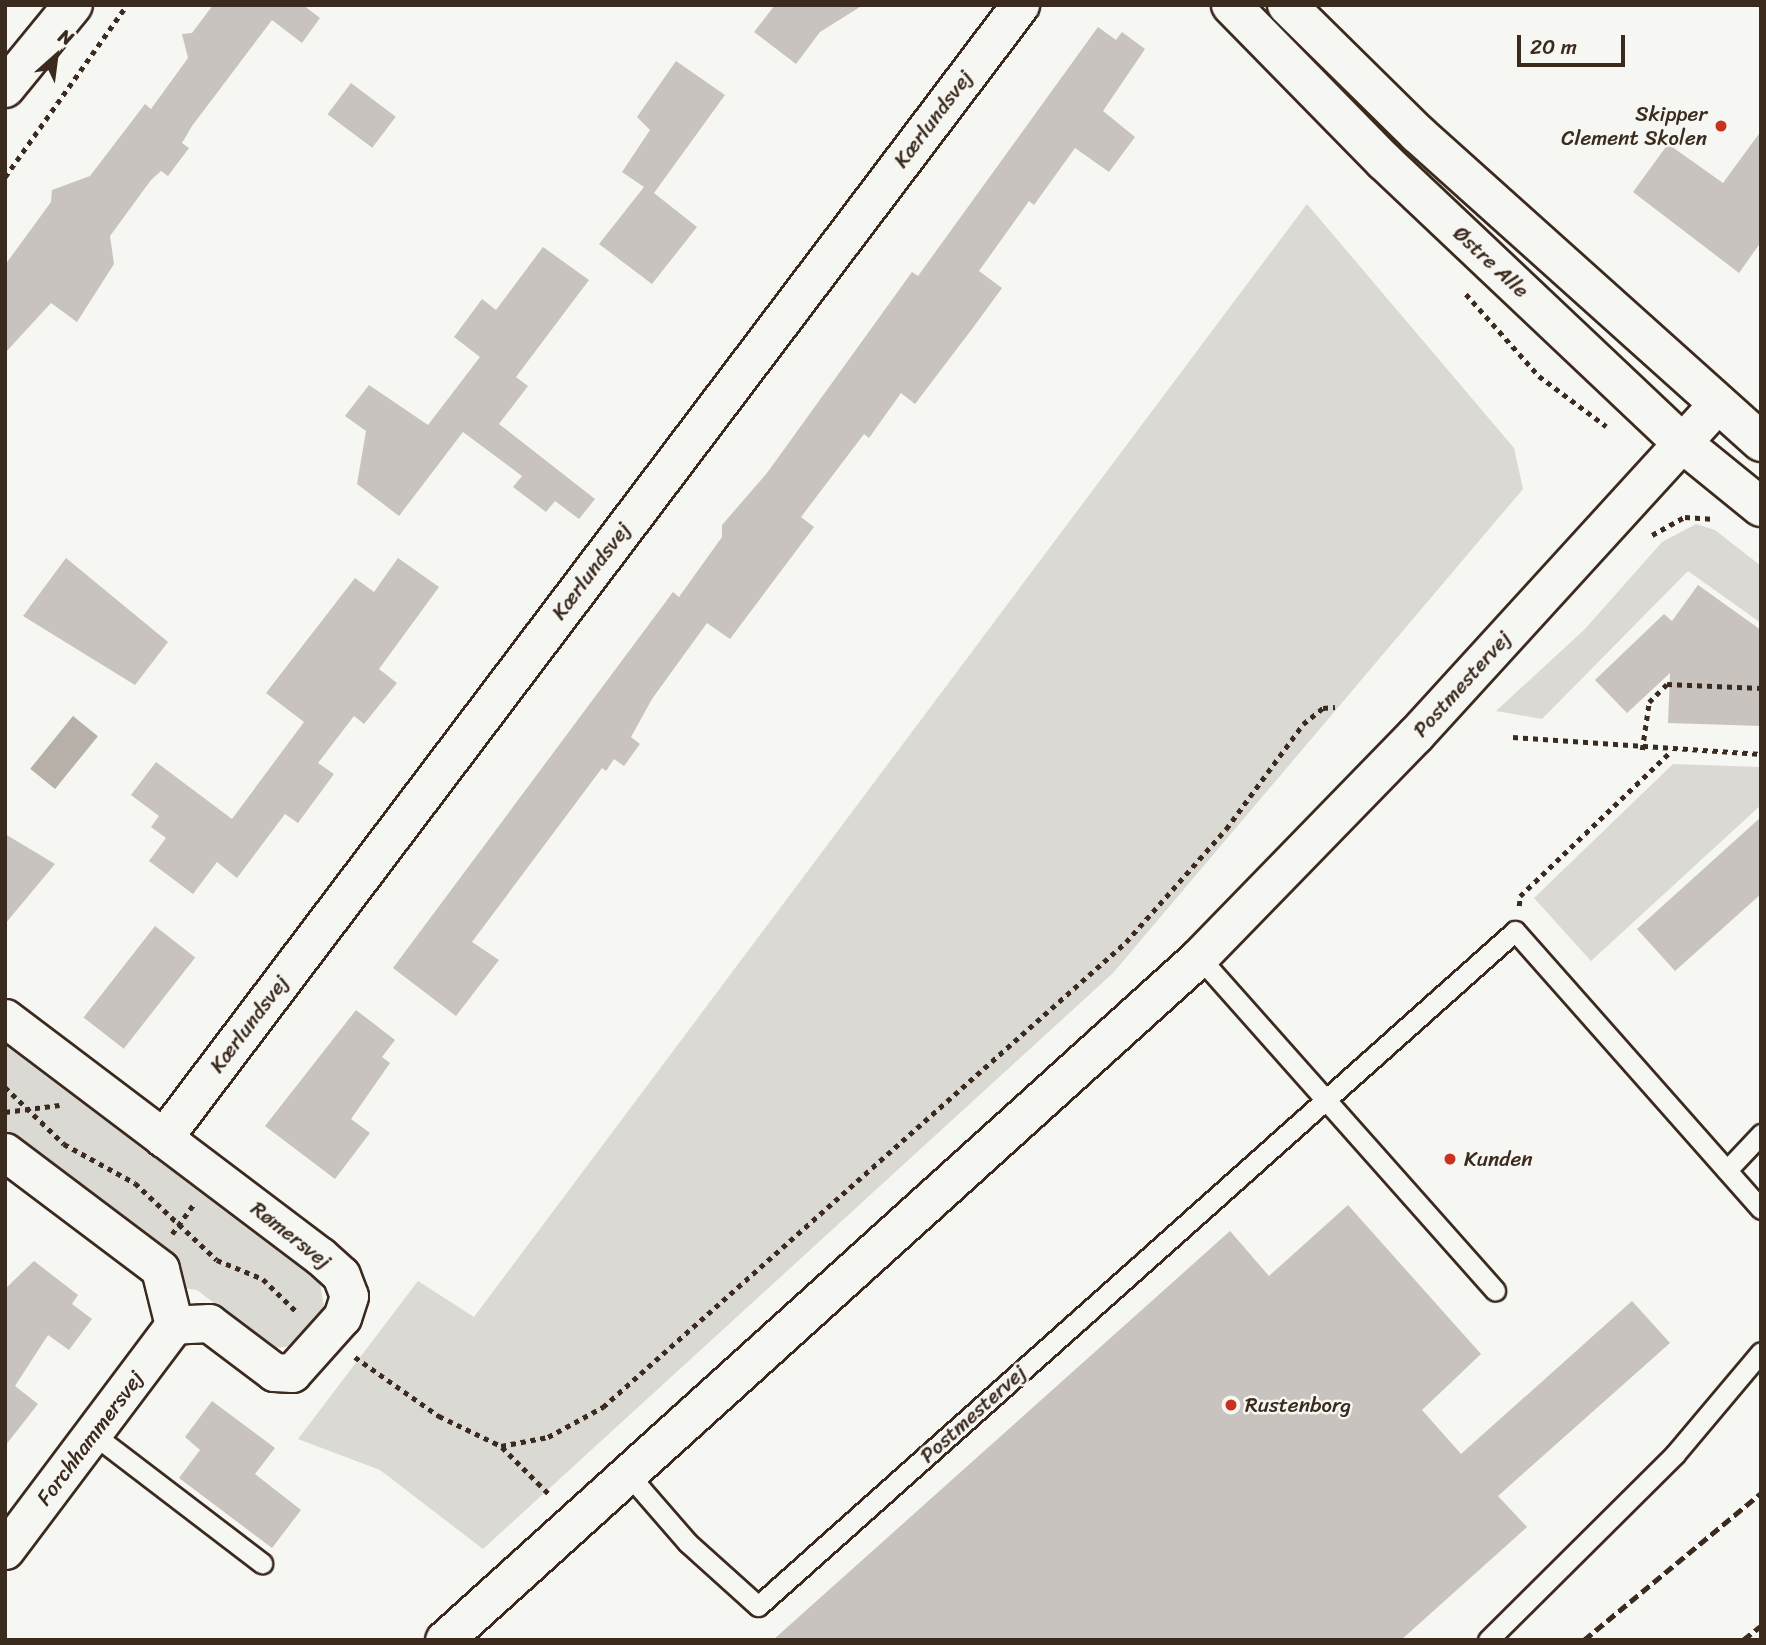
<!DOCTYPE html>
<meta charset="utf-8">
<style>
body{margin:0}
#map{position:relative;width:1766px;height:1645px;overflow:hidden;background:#f6f6f2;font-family:Sriracha,sans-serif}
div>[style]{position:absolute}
.green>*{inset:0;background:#dad9d3}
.water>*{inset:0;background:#b6b0a9;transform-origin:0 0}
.building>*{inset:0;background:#c8c3be;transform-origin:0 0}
.path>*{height:4.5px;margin-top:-2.25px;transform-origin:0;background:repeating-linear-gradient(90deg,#3b2a1e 0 5px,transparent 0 10px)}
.roads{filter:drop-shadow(2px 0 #3b2a1e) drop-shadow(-2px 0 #3b2a1e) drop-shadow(0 2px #3b2a1e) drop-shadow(0 -2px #3b2a1e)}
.service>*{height:19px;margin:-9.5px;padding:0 9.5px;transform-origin:9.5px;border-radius:9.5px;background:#f6f6f2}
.minor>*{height:37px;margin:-18.5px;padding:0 18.5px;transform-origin:18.5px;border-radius:18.5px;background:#f6f6f2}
.tertiary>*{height:38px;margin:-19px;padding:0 19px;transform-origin:19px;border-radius:19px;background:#f6f6f2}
.secondary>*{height:38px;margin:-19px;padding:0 19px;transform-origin:19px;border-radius:19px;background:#f6f6f2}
.rail>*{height:5px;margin-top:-2.5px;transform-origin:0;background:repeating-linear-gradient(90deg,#3b2a1e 0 10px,transparent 0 15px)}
.dots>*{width:19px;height:19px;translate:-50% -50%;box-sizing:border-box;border:4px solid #f6f6f2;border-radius:50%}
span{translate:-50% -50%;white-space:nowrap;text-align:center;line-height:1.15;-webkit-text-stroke:5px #f6f6f2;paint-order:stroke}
.poi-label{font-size:21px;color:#3b2a1e}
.right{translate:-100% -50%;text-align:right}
.left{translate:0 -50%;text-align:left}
.street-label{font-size:21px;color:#3b2a1e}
.frame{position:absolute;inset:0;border:7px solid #3b2a1e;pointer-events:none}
.north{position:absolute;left:21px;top:21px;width:70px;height:70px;-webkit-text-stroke:5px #f6f6f2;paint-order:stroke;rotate:28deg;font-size:19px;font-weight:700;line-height:28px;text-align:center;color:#3b2a1e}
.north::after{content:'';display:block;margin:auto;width:24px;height:32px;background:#3b2a1e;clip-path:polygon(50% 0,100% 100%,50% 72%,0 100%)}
.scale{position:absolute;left:1517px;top:35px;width:108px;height:32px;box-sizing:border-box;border:4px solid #3b2a1e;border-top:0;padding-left:9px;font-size:21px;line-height:24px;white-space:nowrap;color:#3b2a1e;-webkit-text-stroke:5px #f6f6f2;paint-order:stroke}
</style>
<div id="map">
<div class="green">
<div style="clip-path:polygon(1307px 204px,1514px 448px,1523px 489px,1113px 973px,483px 1549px,380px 1470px,298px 1439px,418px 1281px,474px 1317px)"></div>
<div style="clip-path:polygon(1696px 524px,1715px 530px,1761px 566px,1761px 623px,1688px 571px,1542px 719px,1496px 711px,1585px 629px,1662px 542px)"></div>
<div style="clip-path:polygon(1673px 764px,1761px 767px,1761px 805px,1591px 961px,1534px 898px)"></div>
<div style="clip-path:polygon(5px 1045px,320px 1283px,324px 1307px,295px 1346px,273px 1348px,197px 1290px,176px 1287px,5px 1135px)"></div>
</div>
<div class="water">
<div style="left:73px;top:716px;width:32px;height:68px;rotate:39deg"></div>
</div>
<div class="building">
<div style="clip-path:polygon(213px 5px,303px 5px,320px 18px,302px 43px,272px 20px,192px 126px,182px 143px,189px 148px,168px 176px,161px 171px,151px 180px,110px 236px,114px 264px,77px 322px,51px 303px,5px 353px,5px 265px,51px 202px,52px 190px,90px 176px,145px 104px,151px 109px,188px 58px,182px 34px,192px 33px)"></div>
<div style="clip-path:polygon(775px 5px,863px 5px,820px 32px,796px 64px,754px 32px)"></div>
<div style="clip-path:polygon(1098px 27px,1116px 40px,1122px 32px,1145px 49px,1103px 111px,1135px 137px,1109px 172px,1075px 148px,1034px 205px,1029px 201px,979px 271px,1002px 288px,975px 325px,915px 404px,901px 393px,869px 438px,864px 434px,801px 517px,814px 527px,730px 639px,707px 623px,652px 699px,631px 737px,640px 744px,624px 766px,614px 759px,606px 771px,602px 768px,472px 942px,499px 960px,456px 1016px,393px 968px,673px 592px,679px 597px,722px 537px,722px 525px,767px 473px,912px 272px,918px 276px)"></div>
<div style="clip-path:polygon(676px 61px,725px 95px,654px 193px,697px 227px,652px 284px,599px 244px,644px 187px,622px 172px,650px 130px,637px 117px)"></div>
<div style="left:351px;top:83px;width:56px;height:39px;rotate:37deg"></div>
<div style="clip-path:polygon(1761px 131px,1761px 242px,1739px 273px,1633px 192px,1668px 144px,1723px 183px)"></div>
<div style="clip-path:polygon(543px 247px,589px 280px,516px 377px,528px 386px,499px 424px,595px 499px,579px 519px,555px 501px,546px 512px,513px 487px,522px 476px,463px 432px,399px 516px,357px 484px,366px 431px,345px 416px,369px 385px,428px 425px,480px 357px,454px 337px,482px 299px,496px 310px)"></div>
<div style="clip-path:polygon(66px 558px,168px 642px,135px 685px,23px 616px)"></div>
<div style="clip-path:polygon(398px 558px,439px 587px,379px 669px,397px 683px,364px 724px,354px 716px,318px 763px,334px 774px,298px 823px,285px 814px,237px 878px,217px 862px,193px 894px,149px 861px,166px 838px,151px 827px,159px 816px,131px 795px,156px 762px,232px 819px,304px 722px,266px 693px,355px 578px,374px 592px)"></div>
<div style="clip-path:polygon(1698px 585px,1761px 630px,1761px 726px,1668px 723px,1670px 673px,1627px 713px,1595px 680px,1664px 614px,1672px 621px)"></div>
<div style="clip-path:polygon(1761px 817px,1761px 894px,1675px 971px,1637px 929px)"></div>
<div style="clip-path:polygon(5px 834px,55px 864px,5px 924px)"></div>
<div style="left:155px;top:926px;width:51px;height:116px;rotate:38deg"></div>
<div style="clip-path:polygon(356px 1010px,395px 1040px,382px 1057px,390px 1063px,351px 1119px,370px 1133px,335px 1179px,265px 1126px)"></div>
<div style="clip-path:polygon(1348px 1205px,1481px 1354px,1422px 1410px,1461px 1454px,1632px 1301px,1670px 1343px,1498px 1496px,1527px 1527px,1401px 1640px,773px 1640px,1230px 1231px,1269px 1276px)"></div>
<div style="clip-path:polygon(34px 1261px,78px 1295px,72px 1304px,92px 1319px,69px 1350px,48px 1335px,15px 1386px,38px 1404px,5px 1446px,5px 1289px)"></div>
<div style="clip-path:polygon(212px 1401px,275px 1448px,255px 1474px,301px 1510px,272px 1548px,179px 1478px,200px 1450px,185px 1437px)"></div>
</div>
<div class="path">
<div style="left:5px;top:177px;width:211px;rotate:-54.7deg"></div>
<div style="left:1466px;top:294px;width:110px;rotate:48.3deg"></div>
<div style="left:1539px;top:376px;width:84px;rotate:36.7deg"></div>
<div style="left:1652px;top:535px;width:38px;rotate:-29deg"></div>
<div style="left:1685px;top:517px;width:30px;rotate:4deg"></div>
<div style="left:1513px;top:737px;width:249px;rotate:3.9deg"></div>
<div style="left:1642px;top:750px;width:49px;rotate:-81.7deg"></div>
<div style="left:1649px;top:702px;width:25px;rotate:-45deg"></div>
<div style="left:1667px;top:684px;width:94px;rotate:2.4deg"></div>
<div style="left:1519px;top:906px;width:10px;rotate:-84deg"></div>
<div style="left:1520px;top:896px;width:208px;rotate:-43.8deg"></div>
<div style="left:5px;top:1087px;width:82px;rotate:44deg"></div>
<div style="left:64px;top:1144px;width:81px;rotate:28.8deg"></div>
<div style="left:135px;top:1183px;width:112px;rotate:43.2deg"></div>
<div style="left:217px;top:1260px;width:50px;rotate:22.4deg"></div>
<div style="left:263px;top:1279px;width:49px;rotate:44.2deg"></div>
<div style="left:5px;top:1112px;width:55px;rotate:-7.3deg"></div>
<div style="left:172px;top:1234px;width:37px;rotate:-54deg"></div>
<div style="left:355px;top:1357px;width:103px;rotate:35.1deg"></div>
<div style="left:439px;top:1416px;width:69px;rotate:25.8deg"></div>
<div style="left:501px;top:1446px;width:48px;rotate:-10.8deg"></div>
<div style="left:548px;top:1437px;width:63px;rotate:-28.6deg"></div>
<div style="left:603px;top:1407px;width:700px;rotate:-41.64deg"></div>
<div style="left:1126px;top:942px;width:151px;rotate:-48.5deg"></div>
<div style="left:1226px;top:829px;width:130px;rotate:-53.7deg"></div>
<div style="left:1303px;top:724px;width:26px;rotate:-39deg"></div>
<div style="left:1323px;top:708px;width:12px;rotate:-5deg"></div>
<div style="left:502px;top:1447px;width:68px;rotate:45deg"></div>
</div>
<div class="roads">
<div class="service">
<div style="left:1199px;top:957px;width:446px;rotate:48.4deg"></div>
<div style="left:1727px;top:1170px;width:50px;rotate:-46.6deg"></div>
<div style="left:93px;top:1434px;width:213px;rotate:37.4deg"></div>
<div style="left:628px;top:1474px;width:91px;rotate:49deg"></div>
<div style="left:688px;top:1543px;width:94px;rotate:42deg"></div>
<div style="left:758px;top:1606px;width:1014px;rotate:-41.72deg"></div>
<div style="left:1515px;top:931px;width:371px;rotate:48.5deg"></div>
<div style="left:1488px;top:1640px;width:264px;rotate:-44.8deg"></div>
<div style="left:1675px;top:1454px;width:133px;rotate:-49.9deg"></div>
</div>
<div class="minor">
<div style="left:5px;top:1018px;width:395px;rotate:37.1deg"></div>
<div style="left:320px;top:1256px;width:28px;rotate:42deg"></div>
<div style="left:341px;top:1275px;width:22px;rotate:69deg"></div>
<div style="left:349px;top:1296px;width:22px;rotate:108deg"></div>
<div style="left:342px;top:1317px;width:75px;rotate:131.8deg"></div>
<div style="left:292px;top:1373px;width:18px;rotate:-177deg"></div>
<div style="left:274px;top:1372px;width:81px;rotate:-143deg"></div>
<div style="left:209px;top:1323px;width:35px;rotate:177deg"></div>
<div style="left:163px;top:1138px;width:1421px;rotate:-52.9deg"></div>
<div style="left:5px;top:1152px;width:194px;rotate:37deg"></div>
<div style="left:160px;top:1269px;width:58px;rotate:76deg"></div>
<div style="left:5px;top:1550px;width:281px;rotate:-53.1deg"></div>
<div style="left:444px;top:1640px;width:1018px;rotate:-42.13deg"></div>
<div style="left:1199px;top:957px;width:310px;rotate:-45.8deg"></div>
<div style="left:1415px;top:735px;width:449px;rotate:-47.6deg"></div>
</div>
<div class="tertiary">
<div style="left:1231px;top:5px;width:219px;rotate:45.6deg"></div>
<div style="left:1384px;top:161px;width:409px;rotate:43.4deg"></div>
<div style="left:1681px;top:442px;width:103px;rotate:39.1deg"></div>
<div style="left:1287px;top:5px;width:184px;rotate:44.6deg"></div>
<div style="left:1418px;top:134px;width:461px;rotate:41.9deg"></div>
</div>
<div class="secondary">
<div style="left:5px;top:88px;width:107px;rotate:-50.7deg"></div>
</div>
</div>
<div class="rail">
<div style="left:1584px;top:1640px;width:230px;rotate:-39.7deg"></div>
<div style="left:1743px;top:1640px;width:23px;rotate:-38deg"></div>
</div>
<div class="dots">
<div style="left:1721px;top:126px;background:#c8321e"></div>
<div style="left:1450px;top:1159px;background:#c8321e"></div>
<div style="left:1231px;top:1405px;background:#c8321e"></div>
</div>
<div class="poi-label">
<span class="right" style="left:1707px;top:126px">Skipper<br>Clement Skolen</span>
<span class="left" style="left:1464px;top:1159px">Kunden</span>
<span class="left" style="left:1245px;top:1405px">Rustenborg</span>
</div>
<div class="street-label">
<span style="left:933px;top:119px;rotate:-53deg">Kærlundsvej</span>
<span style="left:1491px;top:262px;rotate:43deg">Østre Alle</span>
<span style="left:591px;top:571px;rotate:-53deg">Kærlundsvej</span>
<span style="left:1462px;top:684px;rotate:-48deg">Postmestervej</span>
<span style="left:249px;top:1024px;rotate:-53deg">Kærlundsvej</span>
<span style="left:291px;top:1235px;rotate:38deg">Rømersvej</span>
<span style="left:973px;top:1414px;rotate:-42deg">Postmestervej</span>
<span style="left:90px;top:1438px;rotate:-53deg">Forchhammersvej</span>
</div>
<div class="frame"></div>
<div class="north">N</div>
<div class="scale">20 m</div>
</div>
